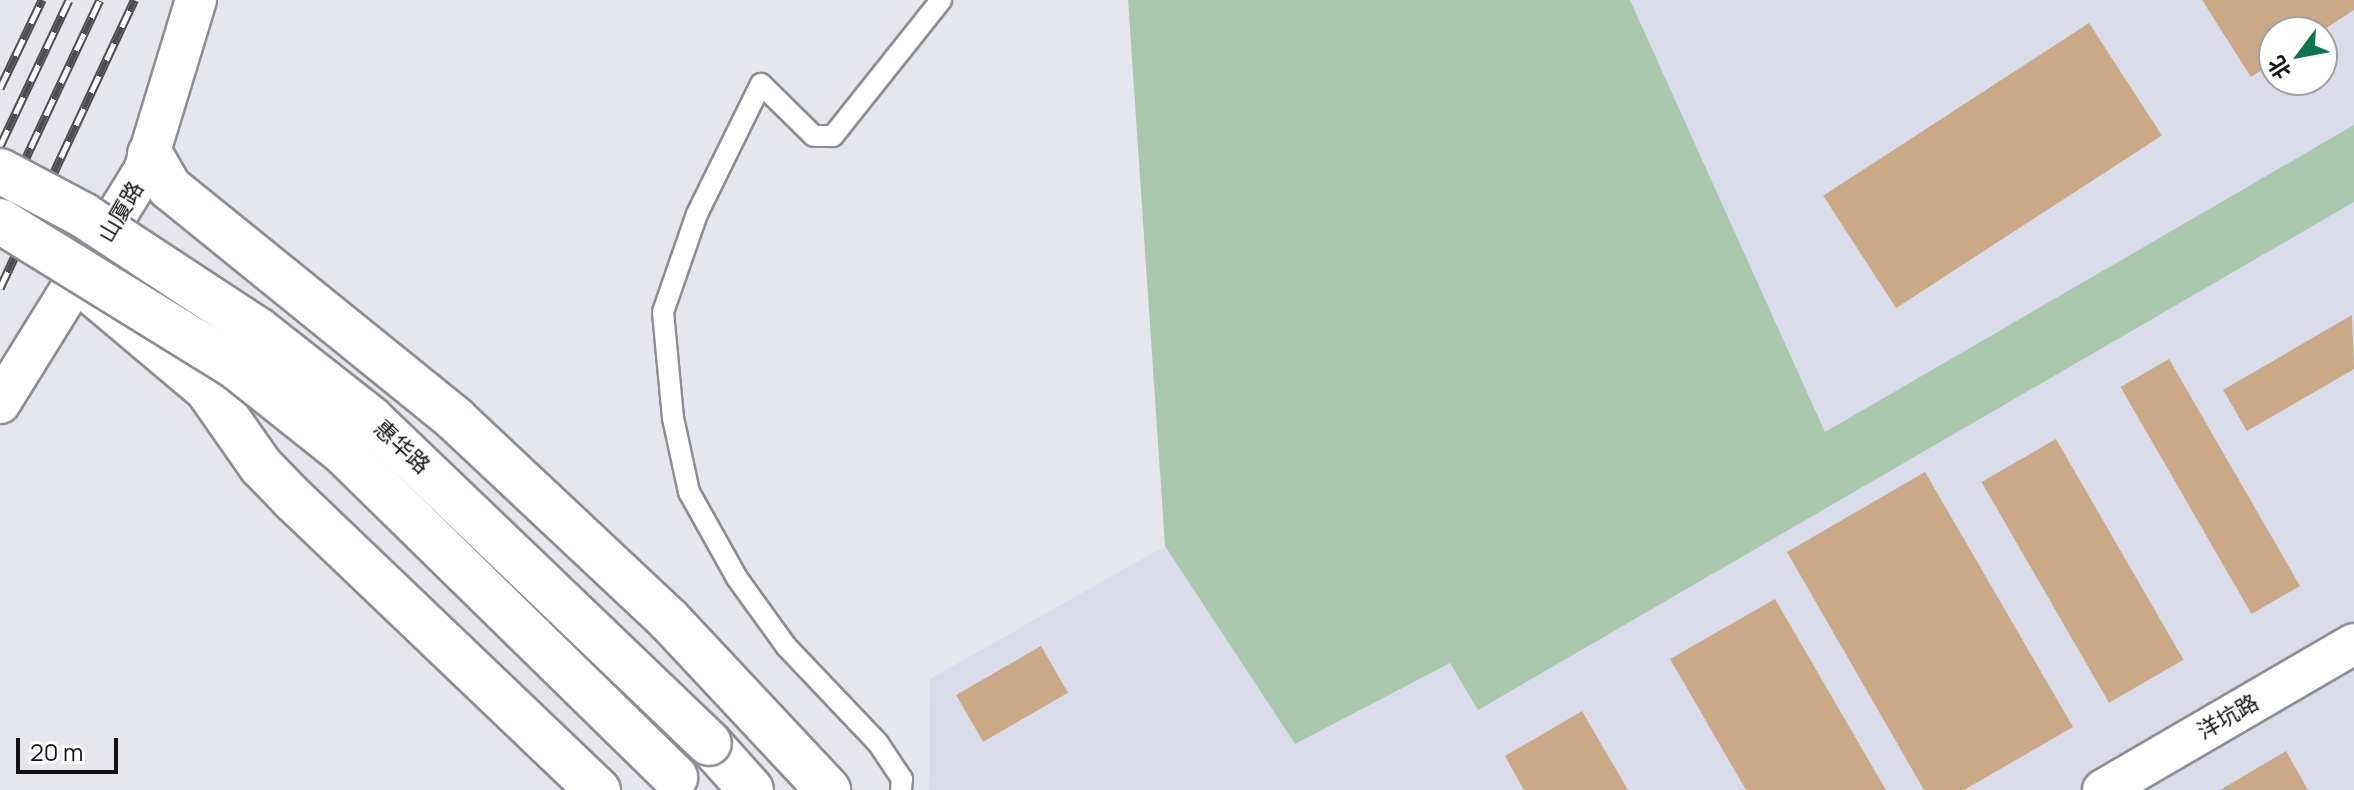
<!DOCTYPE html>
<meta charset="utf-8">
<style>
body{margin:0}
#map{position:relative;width:2354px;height:790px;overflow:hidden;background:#e6e6ed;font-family:Manrope,"Noto Sans SC",sans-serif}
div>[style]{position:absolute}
.built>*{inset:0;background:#dbdcea}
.green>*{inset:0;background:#a9c7ae}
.building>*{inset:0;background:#c9a987;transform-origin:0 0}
.roads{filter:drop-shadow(2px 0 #8d8e94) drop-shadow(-2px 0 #8d8e94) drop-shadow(0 2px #8d8e94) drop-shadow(0 -2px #8d8e94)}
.lane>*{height:20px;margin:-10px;padding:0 10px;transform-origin:10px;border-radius:10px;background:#fff}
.street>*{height:40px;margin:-20px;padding:0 20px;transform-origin:20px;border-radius:20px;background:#fff}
.secondary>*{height:44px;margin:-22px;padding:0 22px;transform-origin:22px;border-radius:22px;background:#fff}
.rail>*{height:9px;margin-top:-4.5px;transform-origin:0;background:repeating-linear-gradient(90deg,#fff 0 18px,#4e4e52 0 36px);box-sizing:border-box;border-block:2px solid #4e4e52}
.bridges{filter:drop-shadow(2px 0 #8d8e94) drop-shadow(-2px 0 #8d8e94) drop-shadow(0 2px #8d8e94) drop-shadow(0 -2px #8d8e94)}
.secondary-bridge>*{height:44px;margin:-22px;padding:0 22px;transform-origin:22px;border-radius:22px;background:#fff}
span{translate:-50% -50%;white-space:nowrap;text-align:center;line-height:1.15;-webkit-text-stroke:6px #fff;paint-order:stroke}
.street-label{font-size:22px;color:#121214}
.north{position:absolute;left:2258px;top:16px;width:80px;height:80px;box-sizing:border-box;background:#fff;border:2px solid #a0a0a1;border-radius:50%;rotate:238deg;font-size:22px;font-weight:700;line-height:32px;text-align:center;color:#121214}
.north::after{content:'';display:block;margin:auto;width:28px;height:36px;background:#0d754d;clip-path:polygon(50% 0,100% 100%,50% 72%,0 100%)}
.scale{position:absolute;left:16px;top:738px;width:102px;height:36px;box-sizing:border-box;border:4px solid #121214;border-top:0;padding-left:10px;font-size:24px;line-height:28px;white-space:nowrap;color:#121214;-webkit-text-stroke:6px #fff;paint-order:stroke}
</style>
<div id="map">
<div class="built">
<div style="clip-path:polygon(evenodd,1630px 0,2354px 0,2354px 125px,1825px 432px,1630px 0,2274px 32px,2322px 32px,2322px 80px,2274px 80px,2274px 32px)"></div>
<div style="clip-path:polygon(2354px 202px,2354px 790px,929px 790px,930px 679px,1165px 546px,1295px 744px,1451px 662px,1478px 709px)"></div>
</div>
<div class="green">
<div style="clip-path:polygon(1128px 0,1630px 0,1825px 432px,2354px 125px,2354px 202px,1478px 710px,1450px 663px,1295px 744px,1165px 546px)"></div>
</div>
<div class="building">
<div style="clip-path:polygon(2202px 0,2354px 0,2354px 10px,2320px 32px,2274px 32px,2274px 62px,2251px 77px)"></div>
<div style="left:2089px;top:23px;width:134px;height:317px;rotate:57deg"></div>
<div style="clip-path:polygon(2352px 315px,2354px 369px,2247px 431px,2223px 390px)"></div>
<div style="left:2169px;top:359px;width:262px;height:56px;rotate:60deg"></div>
<div style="left:2056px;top:439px;width:255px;height:86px;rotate:60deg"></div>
<div style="clip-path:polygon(1925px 472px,2073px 727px,1964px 790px,1924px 790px,1787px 552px)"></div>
<div style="clip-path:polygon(1775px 599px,1886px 790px,1746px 790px,1670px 659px)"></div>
<div style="left:1041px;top:646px;width:54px;height:98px;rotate:60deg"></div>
<div style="clip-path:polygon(1582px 711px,1628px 790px,1524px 790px,1505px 756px)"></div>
<div style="clip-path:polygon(2286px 751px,2308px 790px,2220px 790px)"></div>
</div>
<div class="roads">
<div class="lane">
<div style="left:901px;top:790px;width:11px;rotate:-85deg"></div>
<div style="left:902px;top:779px;width:43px;rotate:-123.7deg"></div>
<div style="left:878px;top:743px;width:134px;rotate:-133.5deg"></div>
<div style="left:786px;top:646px;width:84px;rotate:-125.8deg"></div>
<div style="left:737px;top:578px;width:98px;rotate:-119.2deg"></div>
<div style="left:689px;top:492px;width:76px;rotate:-102.2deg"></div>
<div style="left:673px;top:418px;width:106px;rotate:-95.4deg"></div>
<div style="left:663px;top:312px;width:104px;rotate:-70.9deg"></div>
<div style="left:697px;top:214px;width:145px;rotate:-63.8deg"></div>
<div style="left:761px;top:84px;width:74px;rotate:44.5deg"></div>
<div style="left:814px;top:136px;width:19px"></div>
<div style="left:833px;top:136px;width:174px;rotate:-51.5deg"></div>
</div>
<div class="street">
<div style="left:0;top:403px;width:273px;rotate:-58.2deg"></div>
<div style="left:144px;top:171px;width:179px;rotate:-73.1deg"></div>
<div style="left:2103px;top:790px;width:290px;rotate:-30.2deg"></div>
</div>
<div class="secondary">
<div style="left:150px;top:154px;width:39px;rotate:60deg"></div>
<div style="left:170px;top:188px;width:367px;rotate:39deg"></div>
<div style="left:455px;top:419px;width:294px;rotate:43.2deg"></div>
<div style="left:669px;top:620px;width:233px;rotate:46.9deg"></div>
<div style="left:93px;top:293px;width:149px;rotate:40.1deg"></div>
<div style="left:207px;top:389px;width:94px;rotate:55deg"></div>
<div style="left:261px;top:466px;width:46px;rotate:45.9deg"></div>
<div style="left:293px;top:499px;width:422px;rotate:43.7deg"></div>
<div style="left:709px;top:743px;width:63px;rotate:48.2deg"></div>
</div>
</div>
<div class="rail">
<div style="left:0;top:88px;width:98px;rotate:-64.5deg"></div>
<div style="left:0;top:146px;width:161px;rotate:-64.7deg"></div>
<div style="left:0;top:213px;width:235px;rotate:-64.9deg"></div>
<div style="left:0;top:288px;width:318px;rotate:-65deg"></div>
</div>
<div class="bridges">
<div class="secondary-bridge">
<div style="left:0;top:171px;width:94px;rotate:27.9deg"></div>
<div style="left:83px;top:215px;width:209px;rotate:33.3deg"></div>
<div style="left:258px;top:330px;width:144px;rotate:38.2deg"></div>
<div style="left:371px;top:419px;width:468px;rotate:43.8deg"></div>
<div style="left:0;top:221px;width:276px;rotate:31.7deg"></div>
<div style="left:235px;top:366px;width:138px;rotate:38.5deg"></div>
<div style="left:343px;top:452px;width:465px;rotate:44.4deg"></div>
</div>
</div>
<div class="street-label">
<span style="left:121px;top:212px;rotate:-60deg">山厦路</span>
<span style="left:402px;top:447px;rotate:43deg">惠华路</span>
<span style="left:2228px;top:717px;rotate:-30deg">洋坑路</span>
</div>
<div class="north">北</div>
<div class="scale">20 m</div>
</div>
